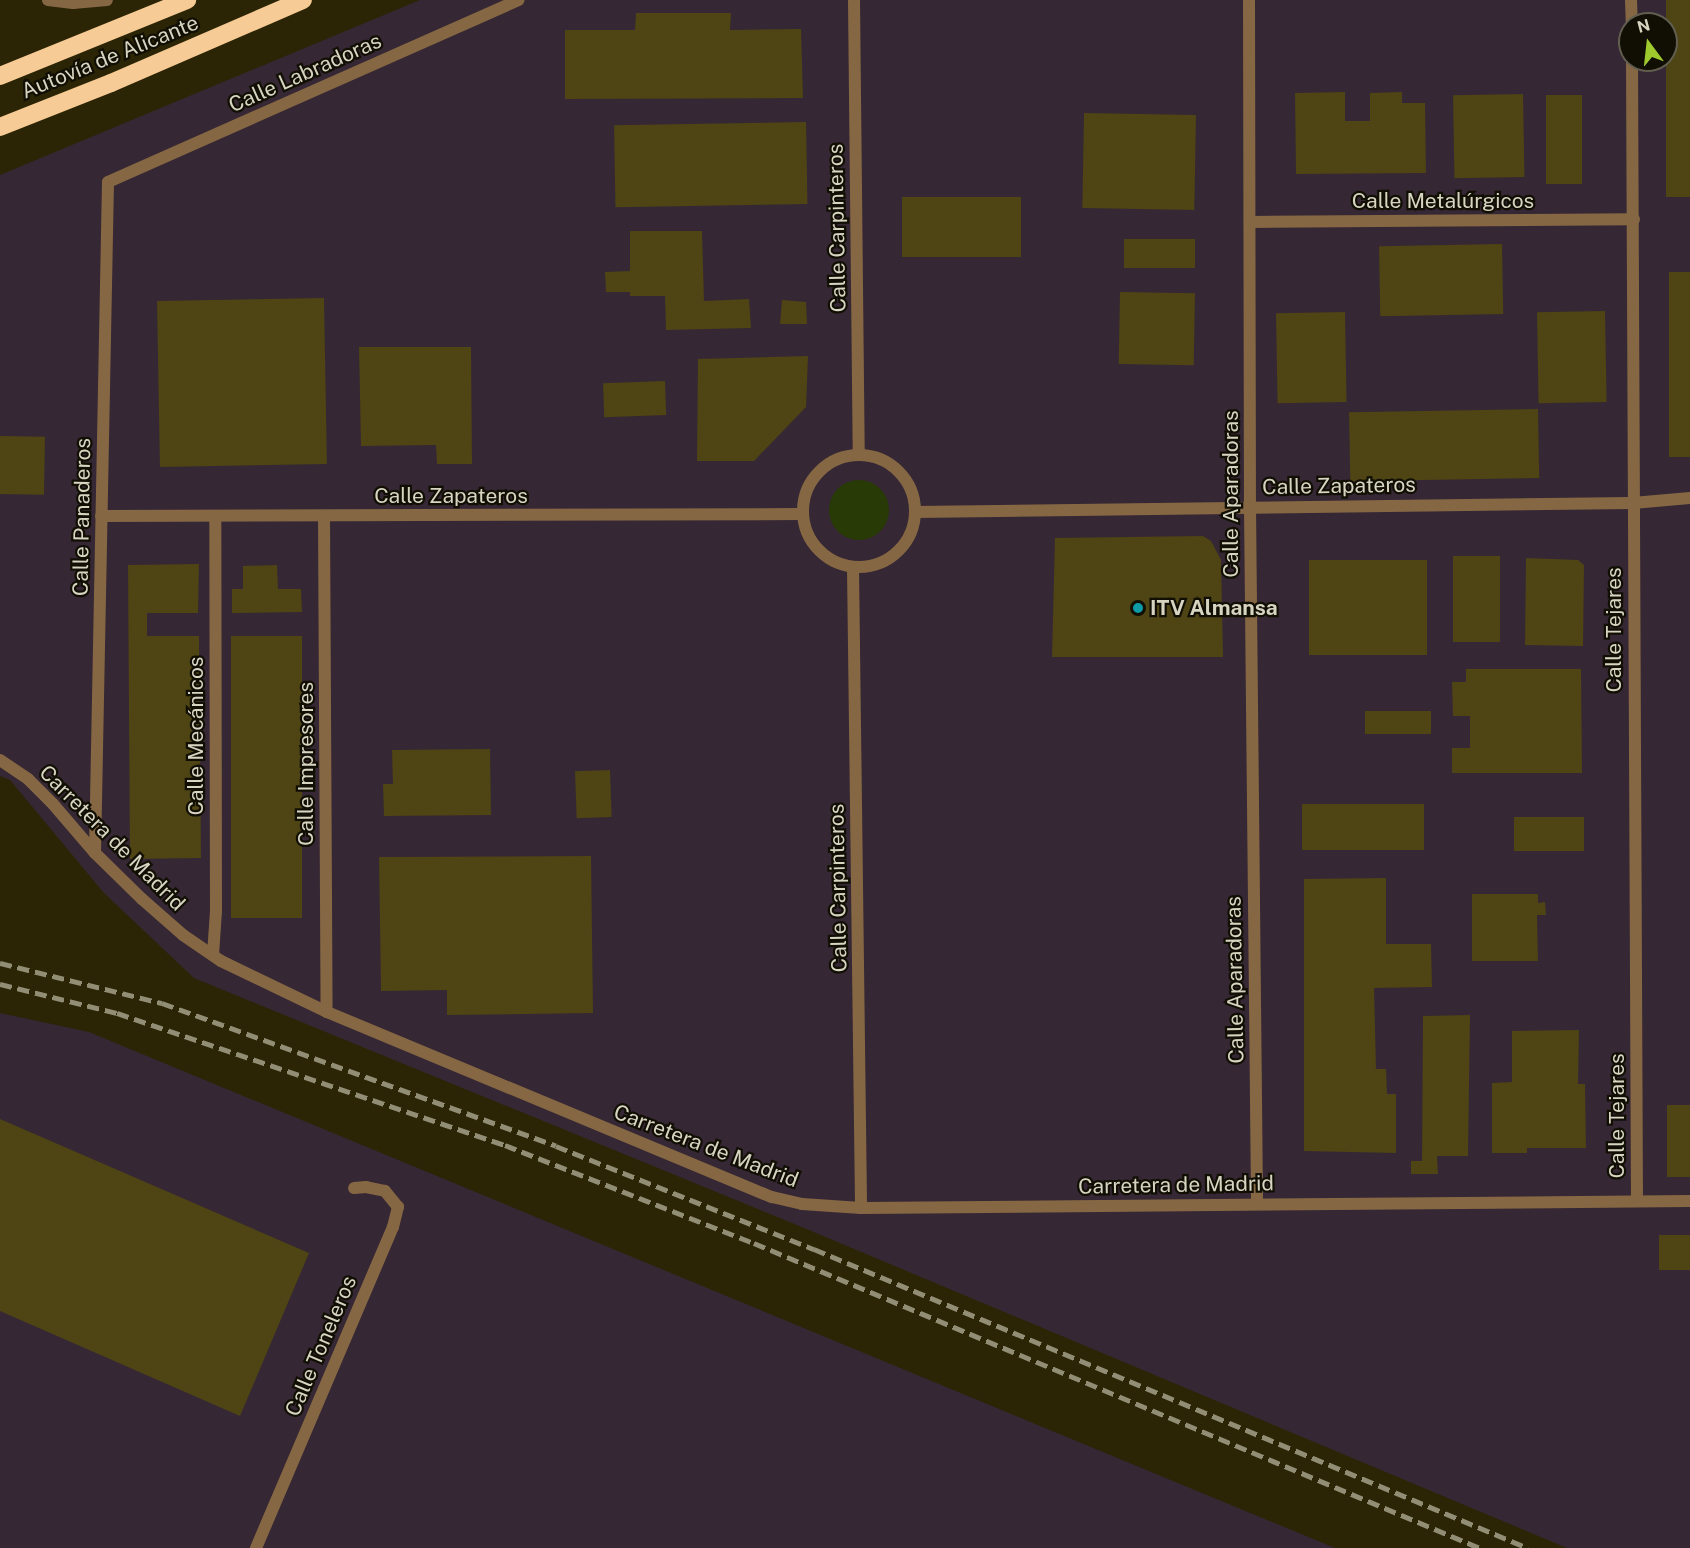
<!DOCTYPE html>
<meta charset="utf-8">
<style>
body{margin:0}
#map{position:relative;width:1690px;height:1548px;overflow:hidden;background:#2c2505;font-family:"Public Sans",sans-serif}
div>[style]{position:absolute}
.industrial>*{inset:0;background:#362734}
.green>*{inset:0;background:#283a05}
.round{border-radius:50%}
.building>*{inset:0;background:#4e4414;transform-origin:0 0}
.street>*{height:12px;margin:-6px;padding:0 6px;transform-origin:6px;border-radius:6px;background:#856843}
.street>.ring{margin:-6px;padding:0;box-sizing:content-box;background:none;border:12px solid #856843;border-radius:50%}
.highway>*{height:18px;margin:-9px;padding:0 9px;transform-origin:9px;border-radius:9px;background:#f7cb95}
.rail>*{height:4.5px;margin-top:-2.25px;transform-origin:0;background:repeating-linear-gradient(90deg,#928d75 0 12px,transparent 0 18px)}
.dots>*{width:16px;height:16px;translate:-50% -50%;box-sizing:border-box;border:3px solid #110f03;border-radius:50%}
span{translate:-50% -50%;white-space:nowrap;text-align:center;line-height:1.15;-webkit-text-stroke:4.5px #110f03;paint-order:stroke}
.street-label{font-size:21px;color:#d8d4c2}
.poi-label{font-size:21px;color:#d8d4c2;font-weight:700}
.left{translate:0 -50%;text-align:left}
.north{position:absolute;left:1618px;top:12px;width:60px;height:60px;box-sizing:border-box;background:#110f03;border:2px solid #615e4f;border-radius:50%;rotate:345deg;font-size:16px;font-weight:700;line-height:24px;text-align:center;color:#d8d4c2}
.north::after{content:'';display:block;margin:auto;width:21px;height:27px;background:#9eca2e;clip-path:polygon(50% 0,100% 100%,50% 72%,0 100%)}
</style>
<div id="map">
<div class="industrial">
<div style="clip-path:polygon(evenodd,420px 0,1690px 0,1690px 1548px,1567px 1548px,797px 1225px,194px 978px,104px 893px,10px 780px,0 776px,0 175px,420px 0,1630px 24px,1666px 24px,1666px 60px,1630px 60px,1630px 24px)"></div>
<div style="clip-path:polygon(0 1013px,89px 1032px,1335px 1548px,0 1548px)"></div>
</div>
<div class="green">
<div class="round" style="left:829px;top:480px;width:60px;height:60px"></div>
</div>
<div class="building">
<div style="left:1666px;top:0;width:24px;height:197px"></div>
<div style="clip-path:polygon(636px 13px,731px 13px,730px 30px,801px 29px,803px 98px,565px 99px,565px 30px,635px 30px)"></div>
<div style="clip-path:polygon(1345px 92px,1345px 121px,1370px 121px,1370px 93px,1402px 92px,1402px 103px,1425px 103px,1426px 173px,1296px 174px,1295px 93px)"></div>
<div style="left:1523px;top:94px;width:83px;height:70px;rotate:89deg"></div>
<div style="left:1546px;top:95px;width:36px;height:89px"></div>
<div style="left:1084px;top:113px;width:112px;height:95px;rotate:1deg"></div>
<div style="left:806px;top:122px;width:82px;height:192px;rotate:89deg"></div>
<div style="left:902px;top:197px;width:119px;height:60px"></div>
<div style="clip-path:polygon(630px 231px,702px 231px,704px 301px,749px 299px,751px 328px,666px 330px,665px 296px,630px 296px,630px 292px,606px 292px,605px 272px,630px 271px)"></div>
<div style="left:1195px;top:239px;width:29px;height:71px;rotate:90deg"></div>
<div style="left:1502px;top:244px;width:70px;height:123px;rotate:89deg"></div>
<div style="left:1669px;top:272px;width:21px;height:185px"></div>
<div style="left:1120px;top:292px;width:75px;height:72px;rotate:1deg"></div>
<div style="left:324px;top:298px;width:166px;height:167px;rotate:89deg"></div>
<div style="clip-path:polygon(782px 300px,806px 302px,807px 324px,780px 324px)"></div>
<div style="left:1605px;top:311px;width:91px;height:68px;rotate:89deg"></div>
<div style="left:1345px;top:312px;width:90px;height:69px;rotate:89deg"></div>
<div style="clip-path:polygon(359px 347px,471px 347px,472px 464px,437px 464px,436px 445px,361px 446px)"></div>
<div style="clip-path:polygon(808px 356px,806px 407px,754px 461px,697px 461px,698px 359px)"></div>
<div style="left:665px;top:381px;width:34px;height:62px;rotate:88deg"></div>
<div style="left:1538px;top:409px;width:69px;height:189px;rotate:89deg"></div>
<div style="left:0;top:436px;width:45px;height:58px;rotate:1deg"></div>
<div style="clip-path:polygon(1203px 536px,1211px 541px,1221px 560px,1223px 657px,1052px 657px,1055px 538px)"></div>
<div style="left:1453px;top:556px;width:47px;height:86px"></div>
<div style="clip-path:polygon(1526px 558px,1578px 560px,1584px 565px,1583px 646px,1525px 645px)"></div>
<div style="left:1309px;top:560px;width:118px;height:95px"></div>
<div style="clip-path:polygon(199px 564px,198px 613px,147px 613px,147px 636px,199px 636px,201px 858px,130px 859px,128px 565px)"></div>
<div style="clip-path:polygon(277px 565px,278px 589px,301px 589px,302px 612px,232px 613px,232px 589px,243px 589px,243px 566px)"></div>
<div style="left:231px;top:636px;width:71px;height:282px"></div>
<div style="clip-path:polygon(1466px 669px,1581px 669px,1582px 773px,1452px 773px,1452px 748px,1470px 748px,1470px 716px,1453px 716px,1452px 682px,1466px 682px)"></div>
<div style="left:1431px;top:711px;width:23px;height:66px;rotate:90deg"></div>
<div style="clip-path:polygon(490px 749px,491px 815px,384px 816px,383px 784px,393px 784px,392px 750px)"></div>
<div style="left:610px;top:770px;width:47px;height:35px;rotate:88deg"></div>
<div style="left:1424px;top:804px;width:46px;height:122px;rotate:90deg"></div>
<div style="left:1514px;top:817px;width:70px;height:34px"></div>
<div style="clip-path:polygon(591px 856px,593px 1013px,447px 1015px,447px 990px,381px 991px,379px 857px)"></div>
<div style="clip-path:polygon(1386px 878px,1386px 944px,1431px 944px,1432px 987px,1374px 988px,1376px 1069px,1386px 1069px,1387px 1094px,1396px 1094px,1396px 1153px,1304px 1151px,1304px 879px)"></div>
<div style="clip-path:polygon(1472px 894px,1538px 894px,1538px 903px,1545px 902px,1546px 915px,1537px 915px,1538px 961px,1472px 961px)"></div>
<div style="clip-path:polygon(1470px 1015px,1468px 1156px,1437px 1156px,1438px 1174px,1411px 1174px,1411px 1161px,1422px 1161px,1423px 1016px)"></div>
<div style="clip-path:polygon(1579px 1030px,1578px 1084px,1585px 1084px,1586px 1148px,1527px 1148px,1527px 1153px,1492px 1153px,1492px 1083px,1512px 1082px,1512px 1031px)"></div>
<div style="left:1667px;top:1105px;width:23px;height:72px"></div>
<div style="clip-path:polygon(0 1119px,309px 1253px,240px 1416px,0 1311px)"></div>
<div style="left:1659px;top:1235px;width:31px;height:35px"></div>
</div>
<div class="street">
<div style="left:48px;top:0;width:25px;rotate:7deg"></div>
<div style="left:73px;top:3px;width:34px;rotate:-5deg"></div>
<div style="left:854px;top:0;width:455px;rotate:89.4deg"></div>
<div style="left:1249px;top:0;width:507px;rotate:89.89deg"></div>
<div style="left:1250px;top:507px;width:697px;rotate:89.42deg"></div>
<div style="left:1631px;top:0;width:24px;rotate:88deg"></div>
<div style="left:1632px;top:60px;width:1141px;rotate:89.75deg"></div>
<div style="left:1251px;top:222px;width:383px;rotate:-0.4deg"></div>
<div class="ring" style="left:803px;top:455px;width:100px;height:100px"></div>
<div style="left:915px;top:512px;width:718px;rotate:-0.72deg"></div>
<div style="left:1633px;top:503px;width:57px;rotate:-5deg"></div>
<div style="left:101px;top:516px;width:701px;rotate:-0.16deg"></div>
<div style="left:324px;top:516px;width:496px;rotate:89.7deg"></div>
<div style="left:853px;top:567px;width:641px;rotate:89.28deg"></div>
<div style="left:0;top:760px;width:34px;rotate:34deg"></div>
<div style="left:28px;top:779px;width:35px;rotate:45deg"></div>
<div style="left:53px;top:804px;width:65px;rotate:49.4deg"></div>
<div style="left:95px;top:853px;width:66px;rotate:44.4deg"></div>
<div style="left:142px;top:899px;width:55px;rotate:41.3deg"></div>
<div style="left:183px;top:935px;width:46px;rotate:34.4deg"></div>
<div style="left:221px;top:961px;width:118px;rotate:25.7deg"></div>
<div style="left:327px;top:1012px;width:482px;rotate:22.6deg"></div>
<div style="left:772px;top:1197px;width:31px;rotate:13deg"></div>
<div style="left:802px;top:1204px;width:59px;rotate:3.9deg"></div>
<div style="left:861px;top:1208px;width:829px;rotate:-0.48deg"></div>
<div style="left:95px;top:853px;width:671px;rotate:-88.89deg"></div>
<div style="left:108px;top:182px;width:449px;rotate:-23.9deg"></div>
<div style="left:213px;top:955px;width:44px;rotate:-86.1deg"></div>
<div style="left:216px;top:911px;width:395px;rotate:-90.1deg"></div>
<div style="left:256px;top:1548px;width:349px;rotate:-66.9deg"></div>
<div style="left:393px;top:1227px;width:21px;rotate:-76deg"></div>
<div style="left:398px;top:1207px;width:21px;rotate:-129deg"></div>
<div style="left:385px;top:1191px;width:19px;rotate:-168deg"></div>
<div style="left:366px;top:1187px;width:12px;rotate:175deg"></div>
</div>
<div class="highway">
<div style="left:0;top:76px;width:202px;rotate:-22.1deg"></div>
<div style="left:0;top:127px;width:119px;rotate:-21.6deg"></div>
<div style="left:111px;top:83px;width:209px;rotate:-23.4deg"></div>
</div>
<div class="rail">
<div style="left:0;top:963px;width:167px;rotate:13.9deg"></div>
<div style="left:162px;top:1003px;width:419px;rotate:19.9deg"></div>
<div style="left:556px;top:1146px;width:278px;rotate:21.8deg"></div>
<div style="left:814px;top:1249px;width:774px;rotate:22.72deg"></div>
<div style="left:0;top:984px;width:121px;rotate:13.9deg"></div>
<div style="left:117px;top:1013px;width:410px;rotate:18.8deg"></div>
<div style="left:505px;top:1145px;width:268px;rotate:21.5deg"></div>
<div style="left:754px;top:1243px;width:787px;rotate:22.79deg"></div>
</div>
<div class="dots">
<div style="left:1138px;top:608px;background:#0f9aa8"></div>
</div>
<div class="street-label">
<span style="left:110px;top:57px;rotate:-22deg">Autovía de Alicante</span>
<span style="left:305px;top:73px;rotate:-24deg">Calle Labradoras</span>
<span style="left:1443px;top:201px">Calle Metalúrgicos</span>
<span style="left:837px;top:228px;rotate:-91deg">Calle Carpinteros</span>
<span style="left:1339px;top:486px;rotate:-1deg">Calle Zapateros</span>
<span style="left:1231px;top:494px;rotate:-90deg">Calle Aparadoras</span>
<span style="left:451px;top:496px">Calle Zapateros</span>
<span style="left:82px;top:517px;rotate:-89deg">Calle Panaderos</span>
<span style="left:1614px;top:630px;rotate:-90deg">Calle Tejares</span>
<span style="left:196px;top:736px;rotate:-90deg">Calle Mecánicos</span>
<span style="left:306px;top:764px;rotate:-90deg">Calle Impresores</span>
<span style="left:112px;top:838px;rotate:45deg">Carretera de Madrid</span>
<span style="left:838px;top:888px;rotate:-91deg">Calle Carpinteros</span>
<span style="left:1235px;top:980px;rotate:-91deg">Calle Aparadoras</span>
<span style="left:1617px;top:1116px;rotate:-90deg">Calle Tejares</span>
<span style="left:706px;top:1146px;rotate:21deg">Carretera de Madrid</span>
<span style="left:1176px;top:1185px;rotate:-1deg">Carretera de Madrid</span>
<span style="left:321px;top:1346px;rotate:-67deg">Calle Toneleros</span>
</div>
<div class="poi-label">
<span class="left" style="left:1150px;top:608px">ITV Almansa</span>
</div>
<div class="north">N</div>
</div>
